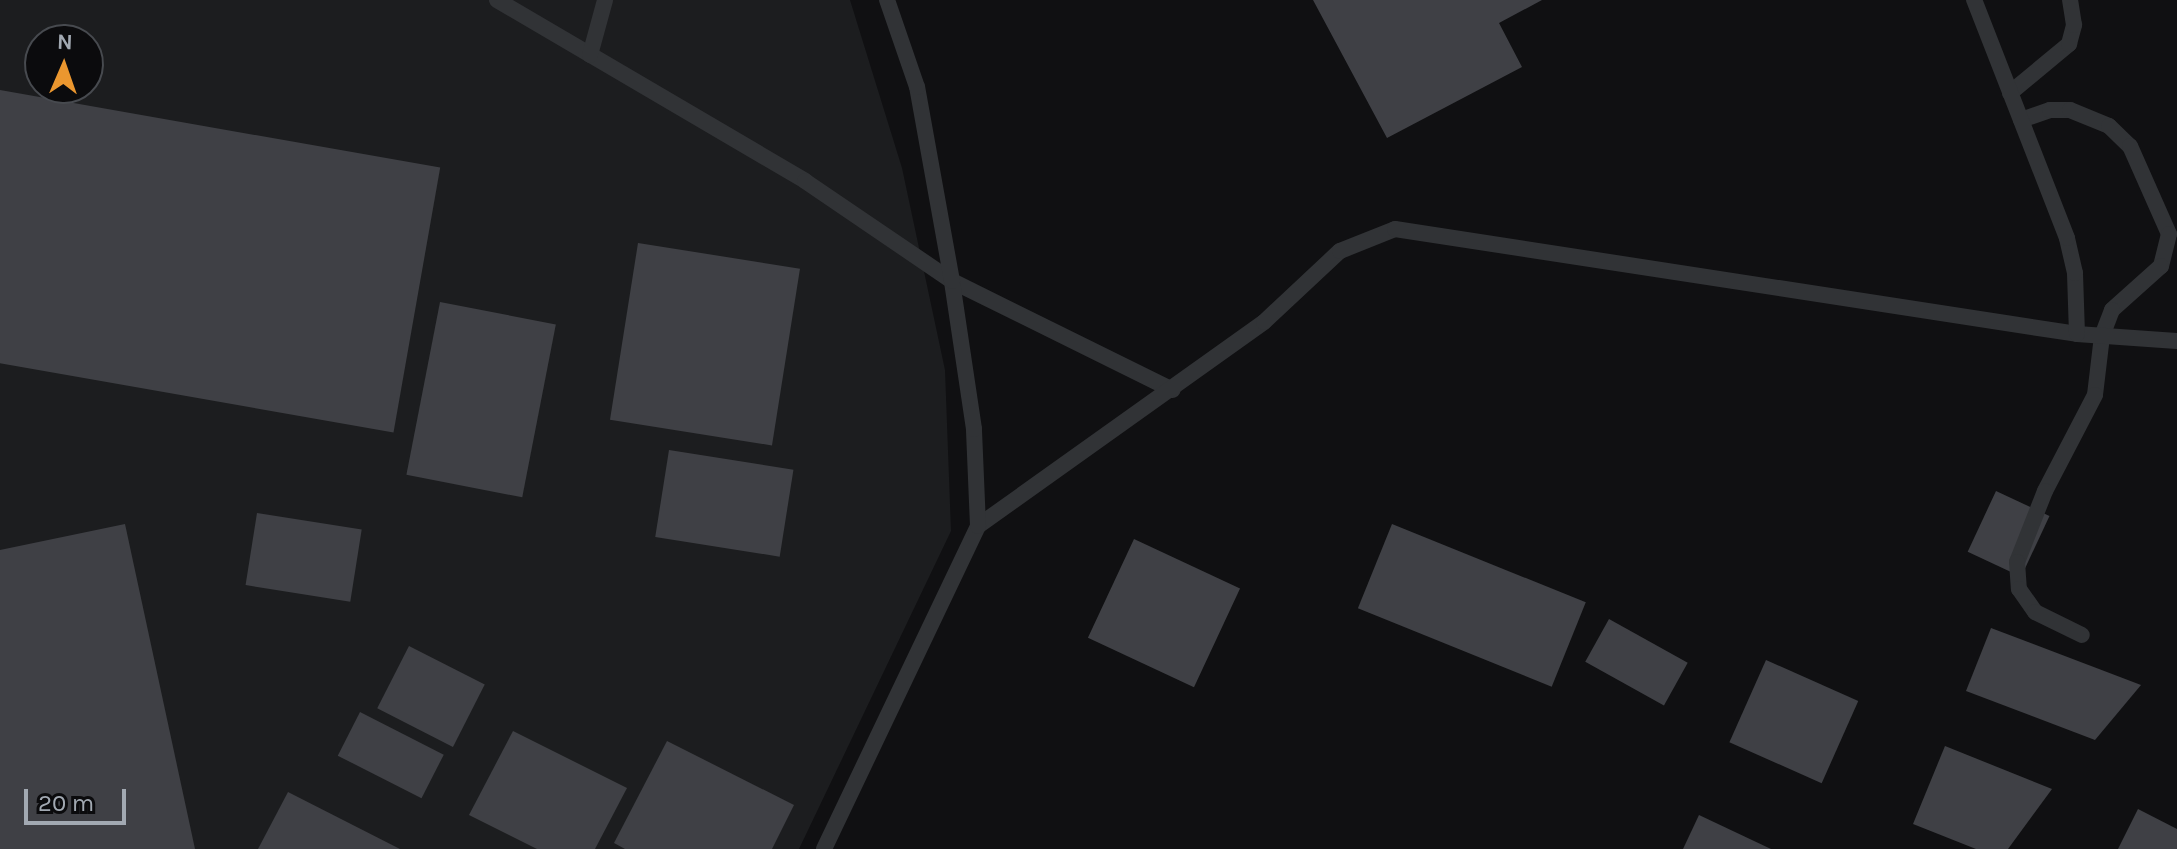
<!DOCTYPE html>
<style>
body{margin:0}
#map{position:relative;width:2177px;height:849px;overflow:hidden;background:#101012;font-family:Karla,sans-serif}
div>[style]{position:absolute}
.built>*{inset:0;background:#1c1d1f}
.building>*{inset:0;background:#3f4045;transform-origin:0 0}
.service>*{height:16px;margin:-8px;padding:0 8px;transform-origin:8px;border-radius:8px;background:#313336}
span{translate:-50% -50%;white-space:nowrap;text-align:center;line-height:1.15;-webkit-text-stroke:6px #0b0b0d;paint-order:stroke}
.north{position:absolute;left:24px;top:24px;width:80px;height:80px;box-sizing:border-box;background:#0b0b0d;border:2px solid #474a4f;border-radius:50%;rotate:2deg;font-size:22px;font-weight:700;line-height:32px;text-align:center;color:#a2a9b2}
.north::after{content:'';display:block;margin:auto;width:28px;height:36px;background:#eb972f;clip-path:polygon(50% 0,100% 100%,50% 72%,0 100%)}
.scale{position:absolute;left:24px;top:789px;width:102px;height:36px;box-sizing:border-box;border:4px solid #a2a9b2;border-top:0;padding-left:10px;font-size:24px;line-height:28px;white-space:nowrap;color:#a2a9b2;-webkit-text-stroke:6px #0b0b0d;paint-order:stroke}
</style>
<div id="map">
<div class="built">
<div style="clip-path:polygon(evenodd,0 0,850px 0,902px 168px,945px 370px,951px 531px,799px 849px,0 849px,0 0,40px 40px,88px 40px,88px 88px,40px 88px,40px 40px)"></div>
</div>
<div class="building">
<div style="clip-path:polygon(1313px 0,1542px 0,1499px 23px,1522px 67px,1387px 138px)"></div>
<div style="left:0;top:90px;width:447px;height:269px;rotate:10deg"></div>
<div style="left:638px;top:243px;width:164px;height:179px;rotate:9deg"></div>
<div style="left:440px;top:302px;width:118px;height:176px;rotate:11deg"></div>
<div style="left:669px;top:450px;width:126px;height:88px;rotate:9deg"></div>
<div style="left:1996px;top:491px;width:59px;height:67px;rotate:25deg"></div>
<div style="left:257px;top:513px;width:106px;height:73px;rotate:9deg"></div>
<div style="clip-path:polygon(125px 524px,195px 849px,0 849px,0 550px)"></div>
<div style="left:1392px;top:524px;width:209px;height:91px;rotate:22deg"></div>
<div style="left:1134px;top:539px;width:117px;height:109px;rotate:25deg"></div>
<div style="left:1609px;top:619px;width:90px;height:49px;rotate:29deg"></div>
<div style="clip-path:polygon(1991px 628px,2141px 685px,2095px 740px,1966px 691px)"></div>
<div style="left:409px;top:646px;width:85px;height:70px;rotate:27deg"></div>
<div style="left:1766px;top:660px;width:101px;height:90px;rotate:24deg"></div>
<div style="left:360px;top:712px;width:94px;height:49px;rotate:27deg"></div>
<div style="clip-path:polygon(513px 731px,627px 788px,595px 849px,537px 849px,469px 815px)"></div>
<div style="clip-path:polygon(667px 741px,794px 805px,772px 849px,625px 849px,614px 843px)"></div>
<div style="clip-path:polygon(1945px 746px,2052px 789px,2008px 849px,1976px 849px,1913px 824px)"></div>
<div style="clip-path:polygon(288px 792px,400px 849px,258px 849px)"></div>
<div style="clip-path:polygon(2138px 809px,2177px 829px,2177px 849px,2118px 849px)"></div>
<div style="clip-path:polygon(1699px 815px,1771px 849px,1683px 849px)"></div>
</div>
<div class="service">
<div style="left:497px;top:0;width:357px;rotate:30.4deg"></div>
<div style="left:805px;top:181px;width:178px;rotate:34.2deg"></div>
<div style="left:952px;top:281px;width:246px;rotate:26.3deg"></div>
<div style="left:590px;top:55px;width:57px;rotate:-74.7deg"></div>
<div style="left:2010px;top:93px;width:77px;rotate:-39.7deg"></div>
<div style="left:2069px;top:44px;width:20px;rotate:-75deg"></div>
<div style="left:2074px;top:25px;width:25px;rotate:-99deg"></div>
<div style="left:2021px;top:120px;width:31px;rotate:-19deg"></div>
<div style="left:2050px;top:110px;width:20px"></div>
<div style="left:2070px;top:110px;width:42px;rotate:22.3deg"></div>
<div style="left:2109px;top:126px;width:29px;rotate:44deg"></div>
<div style="left:2130px;top:146px;width:96px;rotate:66.1deg"></div>
<div style="left:2169px;top:234px;width:33px;rotate:104deg"></div>
<div style="left:2161px;top:266px;width:66px;rotate:138.1deg"></div>
<div style="left:2112px;top:310px;width:28px;rotate:111deg"></div>
<div style="left:2102px;top:336px;width:59px;rotate:96.8deg"></div>
<div style="left:2095px;top:395px;width:108px;rotate:117.5deg"></div>
<div style="left:2045px;top:491px;width:76px;rotate:111.5deg"></div>
<div style="left:2017px;top:562px;width:27px;rotate:86deg"></div>
<div style="left:2019px;top:589px;width:28px;rotate:55deg"></div>
<div style="left:2035px;top:612px;width:52px;rotate:26.1deg"></div>
<div style="left:2077px;top:334px;width:100px;rotate:4deg"></div>
<div style="left:978px;top:526px;width:351px;rotate:-35.5deg"></div>
<div style="left:1264px;top:322px;width:104px;rotate:-43.1deg"></div>
<div style="left:1340px;top:251px;width:59px;rotate:-21.8deg"></div>
<div style="left:1395px;top:229px;width:690px;rotate:8.75deg"></div>
<div style="left:2077px;top:334px;width:61px;rotate:-91.9deg"></div>
<div style="left:2075px;top:273px;width:36px;rotate:-103deg"></div>
<div style="left:2067px;top:238px;width:256px;rotate:-111.3deg"></div>
<div style="left:824px;top:849px;width:358px;rotate:-64.5deg"></div>
<div style="left:978px;top:526px;width:97px;rotate:-92.4deg"></div>
<div style="left:974px;top:429px;width:150px;rotate:-98.5deg"></div>
<div style="left:952px;top:281px;width:197px;rotate:-100.2deg"></div>
<div style="left:917px;top:87px;width:92px;rotate:-109deg"></div>
</div>
<div class="north">N</div>
<div class="scale">20 m</div>
</div>
